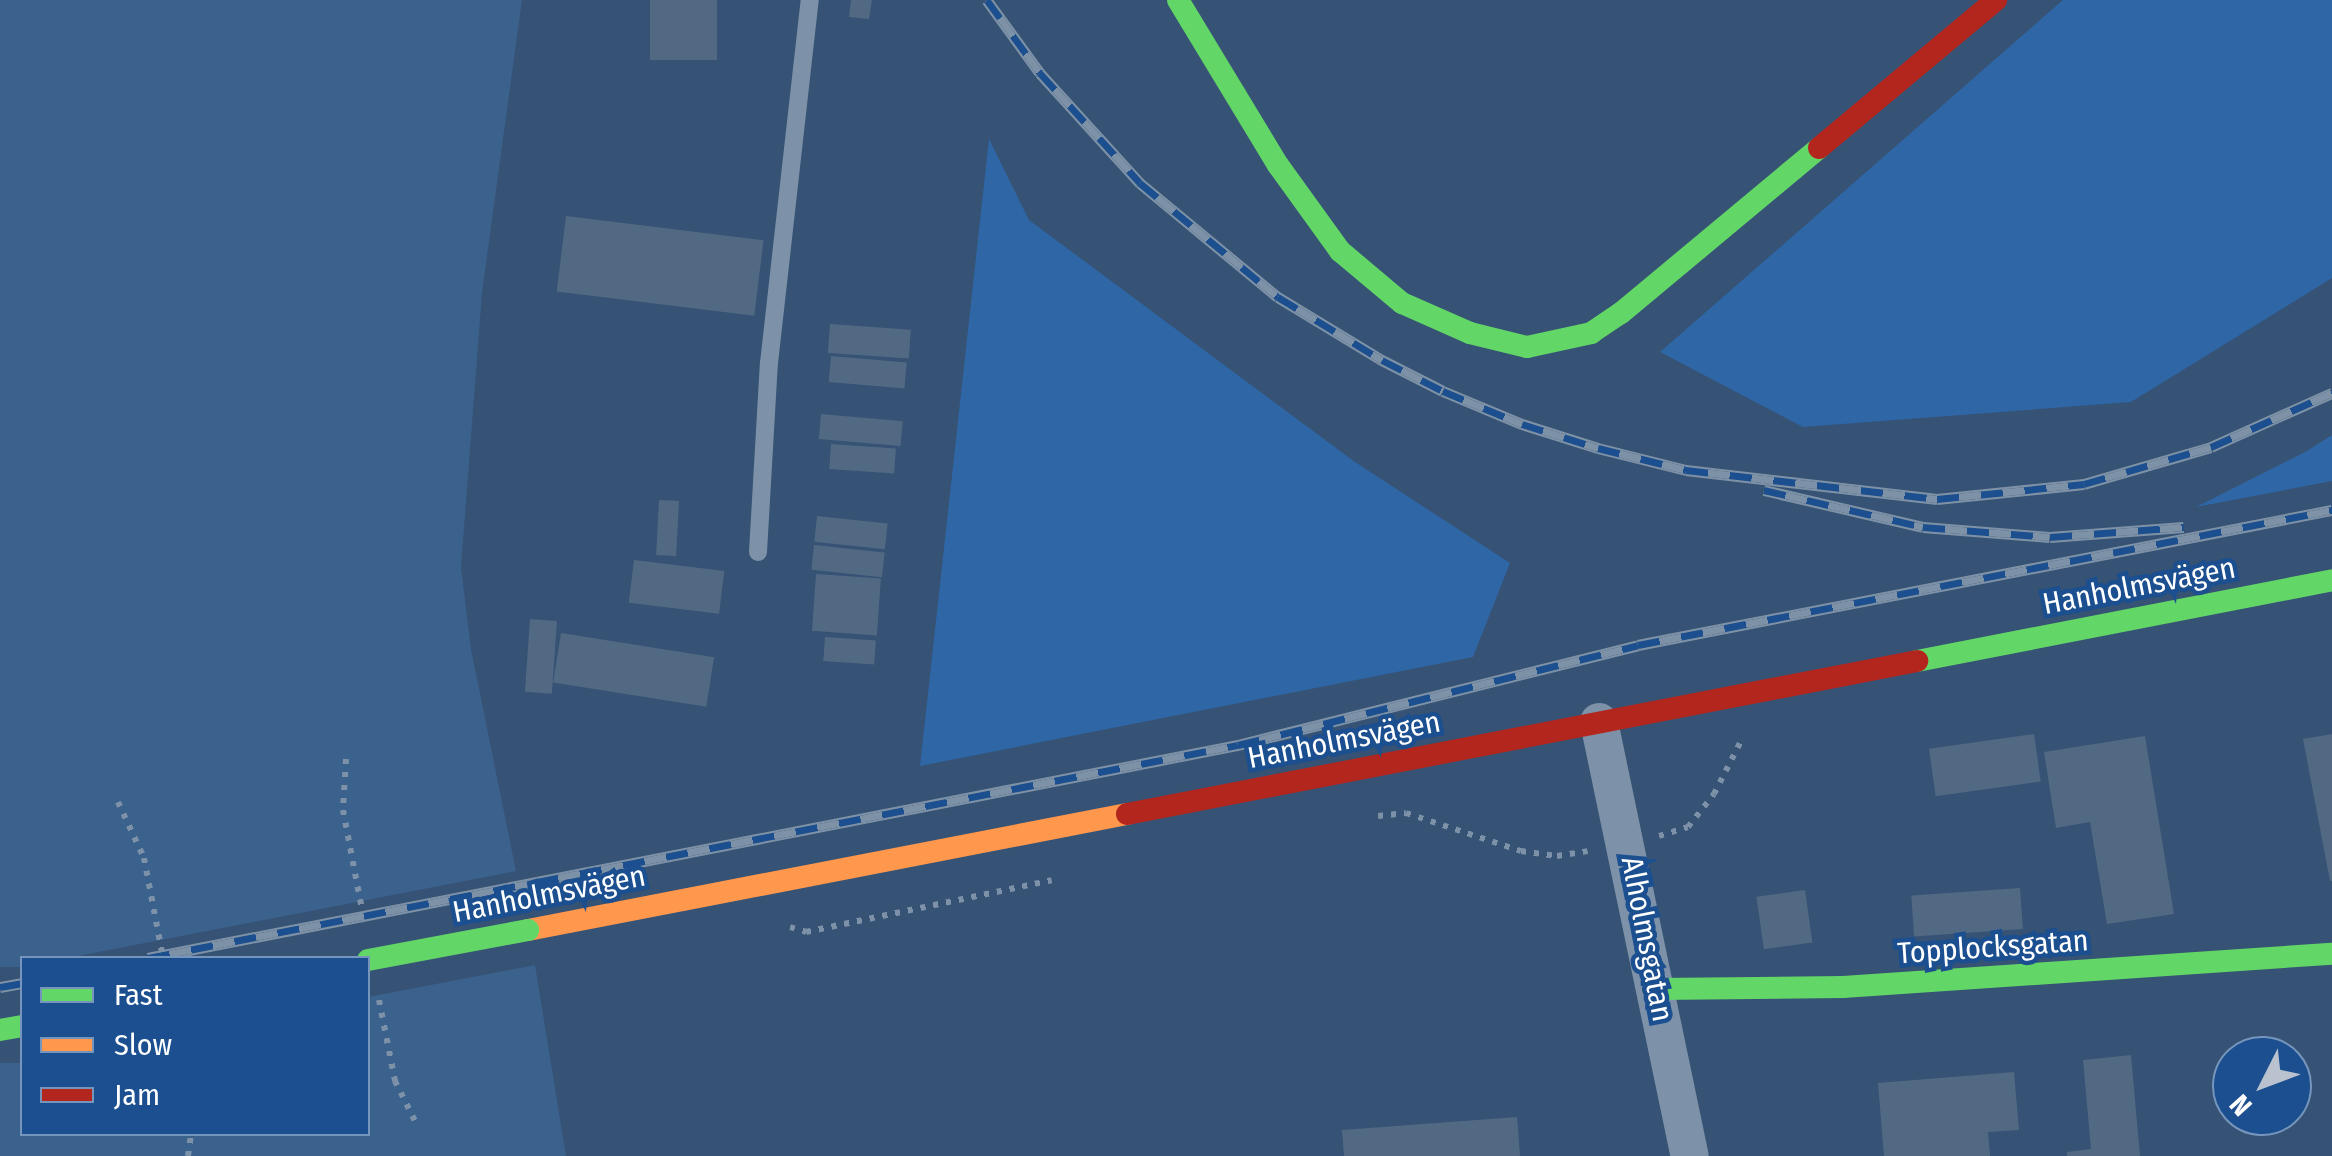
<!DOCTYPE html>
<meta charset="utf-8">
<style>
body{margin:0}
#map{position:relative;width:2332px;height:1156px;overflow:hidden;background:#365274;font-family:"Fira Sans Condensed",sans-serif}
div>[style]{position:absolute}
.green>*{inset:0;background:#2f66a5}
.water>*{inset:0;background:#3b618d}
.pier>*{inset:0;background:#365274;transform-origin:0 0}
.building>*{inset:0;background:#526984;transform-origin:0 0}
.path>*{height:6px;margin-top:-3px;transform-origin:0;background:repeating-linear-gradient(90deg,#7d92a8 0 5px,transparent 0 13px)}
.lane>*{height:18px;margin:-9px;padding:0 9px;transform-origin:9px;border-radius:9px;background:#7d92a8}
.street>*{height:38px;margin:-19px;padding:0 19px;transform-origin:19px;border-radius:19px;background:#7d92a8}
.fast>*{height:22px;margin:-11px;padding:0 11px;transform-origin:11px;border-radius:11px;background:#63d668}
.slow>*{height:22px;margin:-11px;padding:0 11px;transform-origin:11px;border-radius:11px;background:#ff974d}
.jam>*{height:22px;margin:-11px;padding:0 11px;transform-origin:11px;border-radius:11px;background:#b3261e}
.rail>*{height:11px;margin-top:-5.5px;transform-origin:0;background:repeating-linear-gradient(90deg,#1b4f8f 0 22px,#7e92a7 0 44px);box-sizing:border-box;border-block:2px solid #7e92a7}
.fast-bridge>*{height:22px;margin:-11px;padding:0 11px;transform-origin:11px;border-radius:11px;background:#63d668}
span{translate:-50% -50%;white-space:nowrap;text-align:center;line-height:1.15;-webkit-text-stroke:9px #1b4f8f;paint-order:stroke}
.street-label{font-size:30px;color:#fff}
.legend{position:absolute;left:20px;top:956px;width:350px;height:180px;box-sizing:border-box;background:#1b4f8f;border:2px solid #7695bc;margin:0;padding:12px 18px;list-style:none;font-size:30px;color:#fff}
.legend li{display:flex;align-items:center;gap:20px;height:50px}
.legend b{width:50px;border:2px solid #7695bc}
.north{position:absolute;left:2212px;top:1036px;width:100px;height:100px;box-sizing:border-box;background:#1b4f8f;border:2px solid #7695bc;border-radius:50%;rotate:228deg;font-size:28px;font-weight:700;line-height:40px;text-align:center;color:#fff}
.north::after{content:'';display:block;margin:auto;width:35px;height:45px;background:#b9c2ce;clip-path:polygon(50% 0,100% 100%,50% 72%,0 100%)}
</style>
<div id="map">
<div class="green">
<div style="clip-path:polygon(2063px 0,2332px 0,2332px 278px,2131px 402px,1803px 427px,1660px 352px)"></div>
<div style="clip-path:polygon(989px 139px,1029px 220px,1355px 462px,1510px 563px,1473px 657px,920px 766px)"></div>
<div style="clip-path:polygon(2332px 435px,2332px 481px,2196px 507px,2307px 451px)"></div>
</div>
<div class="water">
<div style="clip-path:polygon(evenodd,0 0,522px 0,482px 293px,461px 567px,471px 649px,535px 965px,566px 1156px,0 1156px,0 0,22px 958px,368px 958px,368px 1134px,22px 1134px,22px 958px)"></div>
</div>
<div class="pier">
<div style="clip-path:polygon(517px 871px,535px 965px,368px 997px,368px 958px,68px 958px)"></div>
<div style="left:22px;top:967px;width:96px;height:23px;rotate:90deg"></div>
</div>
<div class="building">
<div style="left:650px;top:0;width:67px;height:60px"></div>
<div style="clip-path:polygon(851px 0,872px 0,869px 19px,849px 17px)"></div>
<div style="left:566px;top:216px;width:199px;height:76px;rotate:7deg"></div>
<div style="left:830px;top:324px;width:81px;height:29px;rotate:4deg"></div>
<div style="left:831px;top:356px;width:76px;height:26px;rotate:5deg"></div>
<div style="left:821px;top:414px;width:82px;height:25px;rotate:5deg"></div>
<div style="left:831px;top:444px;width:65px;height:25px;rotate:4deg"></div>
<div style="left:659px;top:500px;width:20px;height:55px;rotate:3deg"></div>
<div style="left:817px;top:516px;width:71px;height:26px;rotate:6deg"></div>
<div style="left:814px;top:545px;width:71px;height:25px;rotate:6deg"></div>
<div style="left:634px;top:560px;width:91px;height:43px;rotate:7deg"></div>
<div style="left:816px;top:574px;width:65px;height:57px;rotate:4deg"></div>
<div style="left:530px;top:619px;width:27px;height:73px;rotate:4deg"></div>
<div style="left:561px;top:633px;width:155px;height:50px;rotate:9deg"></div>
<div style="left:825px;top:637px;width:51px;height:24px;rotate:4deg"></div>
<div style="left:2034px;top:734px;width:48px;height:106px;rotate:82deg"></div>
<div style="clip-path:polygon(2332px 734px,2332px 881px,2330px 881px,2303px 739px)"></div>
<div style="clip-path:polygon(2145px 736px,2174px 914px,2107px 924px,2090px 822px,2056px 828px,2044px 752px)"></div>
<div style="left:2020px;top:888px;width:41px;height:109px;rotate:86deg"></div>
<div style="left:1805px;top:890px;width:53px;height:49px;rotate:82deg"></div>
<div style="clip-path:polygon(2131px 1055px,2140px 1156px,2067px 1156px,2067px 1152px,2091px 1149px,2083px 1060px)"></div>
<div style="clip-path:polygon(2014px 1072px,2019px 1130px,1988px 1132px,1990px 1156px,1884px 1156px,1878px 1083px)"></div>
<div style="clip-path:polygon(1517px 1117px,1520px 1156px,1344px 1156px,1342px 1130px)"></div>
</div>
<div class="path">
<div style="left:346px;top:759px;width:51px;rotate:93.4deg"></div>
<div style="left:343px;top:810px;width:107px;rotate:79.2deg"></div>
<div style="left:118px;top:802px;width:62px;rotate:65.1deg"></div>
<div style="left:144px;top:858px;width:102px;rotate:79.2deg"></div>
<div style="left:1378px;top:816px;width:28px;rotate:-6deg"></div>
<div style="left:1406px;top:813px;width:121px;rotate:18.3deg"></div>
<div style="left:1521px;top:851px;width:36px;rotate:8deg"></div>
<div style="left:1557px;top:856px;width:31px;rotate:-9deg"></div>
<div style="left:1659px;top:836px;width:30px;rotate:-17deg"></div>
<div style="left:1688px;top:827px;width:42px;rotate:-51.8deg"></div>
<div style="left:1714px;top:794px;width:59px;rotate:-63deg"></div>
<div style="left:790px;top:927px;width:17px;rotate:17deg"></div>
<div style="left:806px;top:932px;width:251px;rotate:-11.9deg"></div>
<div style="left:379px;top:1000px;width:83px;rotate:78.8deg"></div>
<div style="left:395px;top:1081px;width:51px;rotate:63.4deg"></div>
<div style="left:188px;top:1156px;width:22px;rotate:-82deg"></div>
</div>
<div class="lane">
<div style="left:758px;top:552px;width:189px;rotate:-86.7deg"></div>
<div style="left:769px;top:363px;width:365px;rotate:-83.6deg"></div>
</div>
<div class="street">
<div style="left:1599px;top:722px;width:443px;rotate:78.2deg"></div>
</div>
<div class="fast">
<div style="left:1178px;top:0;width:193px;rotate:58.8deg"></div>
<div style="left:1278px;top:165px;width:106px;rotate:54.2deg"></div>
<div style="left:1340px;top:251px;width:81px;rotate:40deg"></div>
<div style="left:1402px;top:303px;width:74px;rotate:23.8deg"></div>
<div style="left:1470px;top:333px;width:59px;rotate:13.8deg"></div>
<div style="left:1527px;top:347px;width:66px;rotate:-12.3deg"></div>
<div style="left:1591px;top:333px;width:36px;rotate:-34deg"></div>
<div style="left:1621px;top:313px;width:258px;rotate:-39.8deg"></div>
<div style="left:1917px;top:661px;width:423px;rotate:-11deg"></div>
<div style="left:1657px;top:989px;width:186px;rotate:-0.6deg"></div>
<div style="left:1843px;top:987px;width:490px;rotate:-3.9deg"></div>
<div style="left:0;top:1030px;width:22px;rotate:-10deg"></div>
</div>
<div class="slow">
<div style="left:528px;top:930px;width:610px;rotate:-10.96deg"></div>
</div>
<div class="jam">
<div style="left:1819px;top:148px;width:231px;rotate:-39.9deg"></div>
<div style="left:1127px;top:814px;width:805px;rotate:-10.96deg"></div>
</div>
<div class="rail">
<div style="left:987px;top:0;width:90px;rotate:54deg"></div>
<div style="left:1040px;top:73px;width:149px;rotate:47.7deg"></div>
<div style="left:1140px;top:183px;width:179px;rotate:39.6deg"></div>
<div style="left:1278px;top:297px;width:122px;rotate:31.2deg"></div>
<div style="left:1382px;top:360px;width:68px;rotate:26.9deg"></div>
<div style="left:1443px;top:391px;width:86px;rotate:22.7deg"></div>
<div style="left:1522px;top:424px;width:80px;rotate:17.5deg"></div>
<div style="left:1598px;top:448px;width:91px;rotate:14deg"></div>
<div style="left:1686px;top:470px;width:253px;rotate:6.6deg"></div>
<div style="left:1937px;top:499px;width:148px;rotate:-5.8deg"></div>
<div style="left:2084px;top:484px;width:132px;rotate:-16.2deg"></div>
<div style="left:2211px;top:447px;width:133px;rotate:-24.1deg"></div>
<div style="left:1764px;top:490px;width:163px;rotate:13.1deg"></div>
<div style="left:1923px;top:527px;width:127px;rotate:4.5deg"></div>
<div style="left:2050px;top:537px;width:134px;rotate:-4.3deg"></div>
<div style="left:148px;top:958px;width:1111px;rotate:-11.06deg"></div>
<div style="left:1238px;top:745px;width:412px;rotate:-14deg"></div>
<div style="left:1638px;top:645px;width:707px;rotate:-11.01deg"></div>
<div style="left:0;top:987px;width:22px;rotate:-10deg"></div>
</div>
<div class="fast-bridge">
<div style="left:368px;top:960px;width:163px;rotate:-10.6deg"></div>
</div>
<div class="street-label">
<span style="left:2139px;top:586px;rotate:-11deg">Hanholmsvägen</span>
<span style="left:1344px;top:740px;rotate:-11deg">Hanholmsvägen</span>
<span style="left:549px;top:894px;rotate:-11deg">Hanholmsvägen</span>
<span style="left:1647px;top:939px;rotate:79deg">Alholmsgatan</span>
<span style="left:1993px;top:947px;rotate:-4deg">Topplocksgatan</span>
</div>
<ul class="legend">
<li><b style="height:12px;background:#63d668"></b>Fast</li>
<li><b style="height:12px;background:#ff974d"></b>Slow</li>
<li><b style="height:12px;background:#b3261e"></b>Jam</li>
</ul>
<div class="north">N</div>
</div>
